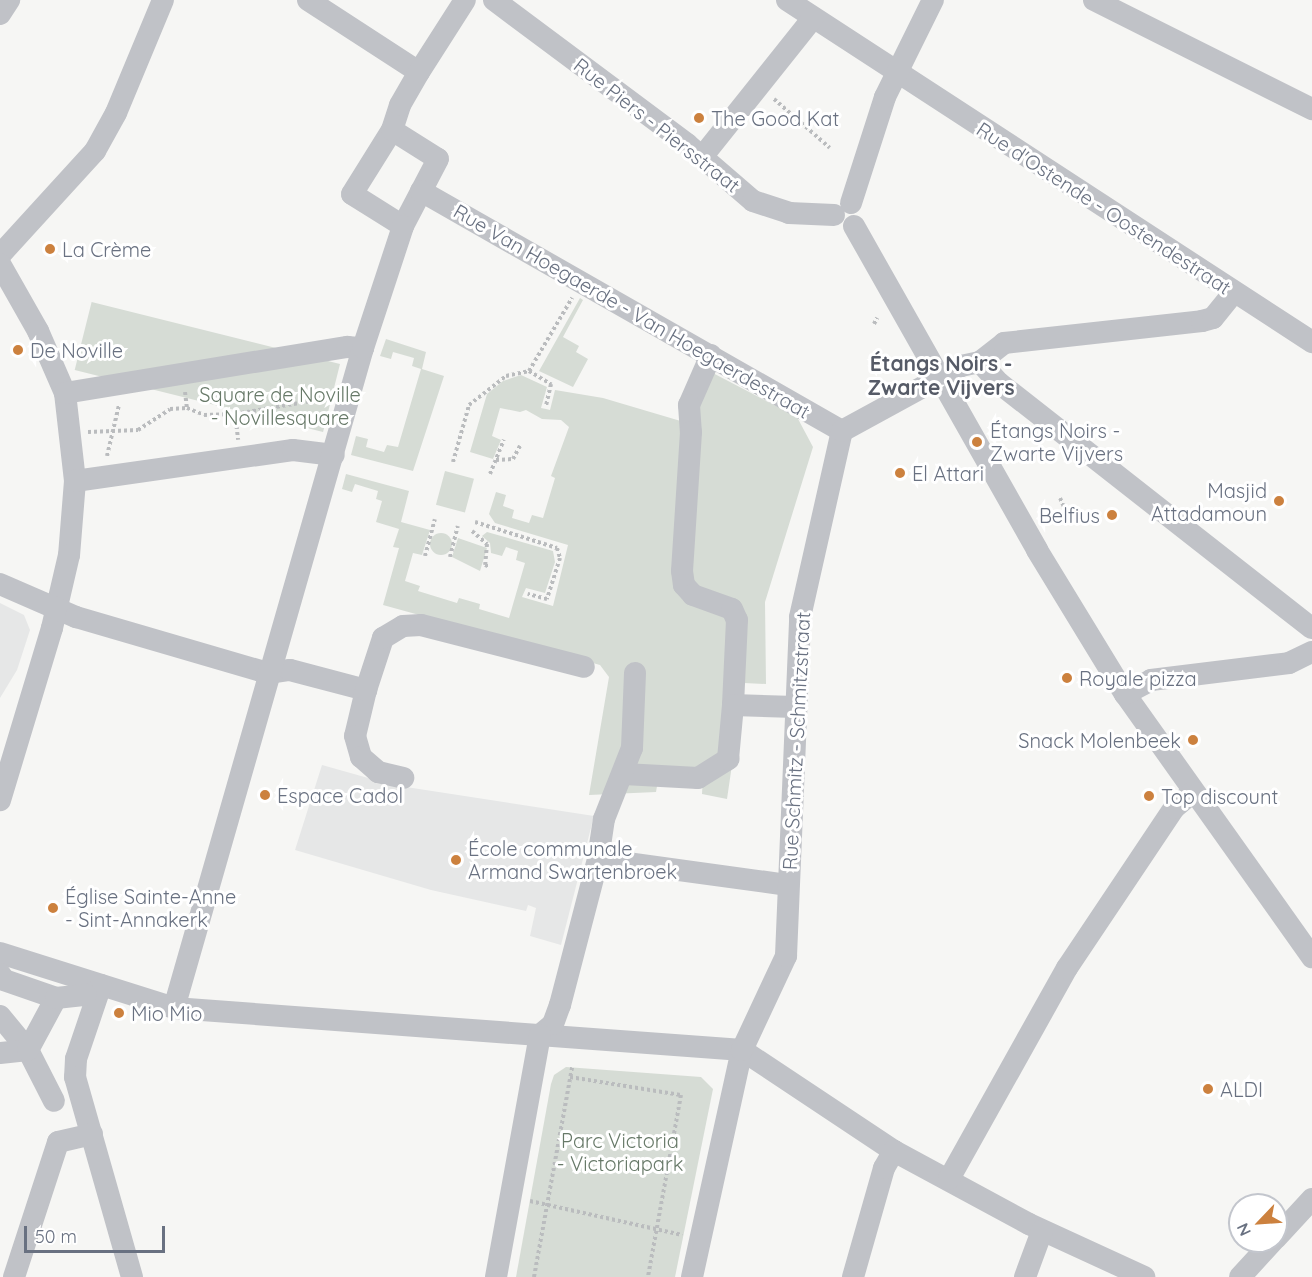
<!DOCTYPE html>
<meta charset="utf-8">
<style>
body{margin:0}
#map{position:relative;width:1312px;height:1277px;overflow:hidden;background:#f6f6f4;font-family:Quicksand,sans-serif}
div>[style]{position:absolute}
.built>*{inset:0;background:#e6e7e7}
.green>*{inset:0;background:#d6dcd5;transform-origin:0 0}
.round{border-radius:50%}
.path>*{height:4px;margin-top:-2px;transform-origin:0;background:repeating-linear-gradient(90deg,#babcbe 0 3px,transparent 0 6px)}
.minor>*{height:22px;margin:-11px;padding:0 11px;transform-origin:11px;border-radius:11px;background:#c0c2c7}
.dots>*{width:16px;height:16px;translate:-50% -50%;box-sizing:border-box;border:3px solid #fff;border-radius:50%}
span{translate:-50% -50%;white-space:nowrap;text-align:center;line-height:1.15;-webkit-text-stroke:6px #fff;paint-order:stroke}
.poi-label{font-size:20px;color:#697181}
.left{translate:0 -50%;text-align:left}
.right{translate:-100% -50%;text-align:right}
.street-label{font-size:20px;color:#697181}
.park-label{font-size:20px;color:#677968}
.neighbourhood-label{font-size:21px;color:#565b67;font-weight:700}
.north{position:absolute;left:1228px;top:1193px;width:60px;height:60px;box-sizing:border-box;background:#fff;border:2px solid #c3c6cd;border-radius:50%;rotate:245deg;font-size:16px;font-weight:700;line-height:24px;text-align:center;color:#697181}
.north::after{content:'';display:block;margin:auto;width:21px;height:27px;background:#cc813e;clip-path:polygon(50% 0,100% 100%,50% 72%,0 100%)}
.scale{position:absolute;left:24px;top:1226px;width:141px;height:27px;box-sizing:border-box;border:3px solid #697181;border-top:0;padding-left:8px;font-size:18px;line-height:21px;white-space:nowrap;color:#697181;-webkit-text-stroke:4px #fff;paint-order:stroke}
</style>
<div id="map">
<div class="built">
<div style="clip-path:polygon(0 603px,24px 615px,30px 630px,17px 670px,0 698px)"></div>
<div style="clip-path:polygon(322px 765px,393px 785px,594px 816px,561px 945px,530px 936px,536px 908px,528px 905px,526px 911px,431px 890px,295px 850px)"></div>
</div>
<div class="green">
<div style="clip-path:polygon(580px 298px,583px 300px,563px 337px,579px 346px,576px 352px,588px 359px,573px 387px,539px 371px)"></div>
<div style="clip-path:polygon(386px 339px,426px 352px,422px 369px,444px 376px,413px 471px,351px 455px,356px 436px,368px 439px,366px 447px,384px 452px,387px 445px,398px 447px,421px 369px,412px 366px,414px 358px,393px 352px,391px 359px,380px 356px)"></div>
<div style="left:340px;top:364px;width:70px;height:256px;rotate:104deg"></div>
<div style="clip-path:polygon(709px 371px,797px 417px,813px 447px,765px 602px,766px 684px,744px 683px,727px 799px,702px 794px,703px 773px,660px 769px,656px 792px,589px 795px,609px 677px,600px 665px,383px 605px,399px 548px,393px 547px,399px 529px,376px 522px,382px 501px,376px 499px,378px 491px,355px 484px,352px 492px,342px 489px,346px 474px,409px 491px,401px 522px,430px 530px,422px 555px,413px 553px,405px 581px,420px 586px,418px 591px,457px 603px,459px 598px,480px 604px,479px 609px,509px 618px,525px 563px,516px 560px,518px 551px,506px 547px,502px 556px,491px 553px,490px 543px,482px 536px,487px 532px,553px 551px,555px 562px,545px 593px,526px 588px,522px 597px,553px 606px,568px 545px,495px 523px,489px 514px,496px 492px,506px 495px,503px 506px,514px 510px,512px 518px,529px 523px,532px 515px,543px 518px,555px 478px,551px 476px,569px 427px,561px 420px,542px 419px,526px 410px,520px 412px,500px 408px,492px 436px,501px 440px,493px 459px,470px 452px,487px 394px,503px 381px,521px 375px,547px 387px,541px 408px,546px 409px,550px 410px,555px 390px,603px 398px,684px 422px)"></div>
<div style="left:445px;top:471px;width:30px;height:35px;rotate:15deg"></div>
<div class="round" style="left:430px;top:533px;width:22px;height:22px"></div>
<div style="clip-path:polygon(458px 538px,487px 548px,480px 571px,452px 557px)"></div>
<div style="clip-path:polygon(566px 1067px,701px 1077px,713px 1089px,675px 1277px,516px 1277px,551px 1084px,554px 1075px)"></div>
</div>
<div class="path">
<div style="left:774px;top:99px;width:74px;rotate:41.2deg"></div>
<div style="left:874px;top:324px;width:7px;rotate:-63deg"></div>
<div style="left:529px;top:371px;width:26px;rotate:31deg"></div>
<div style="left:551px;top:384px;width:22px;rotate:103deg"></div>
<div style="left:185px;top:392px;width:16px;rotate:83deg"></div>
<div style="left:235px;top:414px;width:26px;rotate:83deg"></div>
<div style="left:88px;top:432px;width:50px;rotate:-2.3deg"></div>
<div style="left:138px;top:430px;width:38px;rotate:-33deg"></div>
<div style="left:170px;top:409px;width:17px;rotate:-3deg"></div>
<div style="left:187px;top:408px;width:18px;rotate:22deg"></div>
<div style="left:204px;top:415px;width:31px;rotate:-2deg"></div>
<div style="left:235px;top:414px;width:95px;rotate:-9.7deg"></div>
<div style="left:107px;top:456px;width:52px;rotate:-76.8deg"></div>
<div style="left:496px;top:460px;width:17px;rotate:-3deg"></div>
<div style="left:513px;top:459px;width:15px;rotate:-62deg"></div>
<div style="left:453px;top:462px;width:59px;rotate:-74.3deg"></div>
<div style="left:469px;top:405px;width:47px;rotate:-38.1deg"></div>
<div style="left:506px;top:376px;width:24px;rotate:-12deg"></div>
<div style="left:529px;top:371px;width:85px;rotate:-59.5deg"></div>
<div style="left:490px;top:474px;width:37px;rotate:-68deg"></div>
<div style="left:1060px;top:498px;width:17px;rotate:66deg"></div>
<div style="left:475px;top:522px;width:86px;rotate:17.6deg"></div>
<div style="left:557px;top:548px;width:10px;rotate:73deg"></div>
<div style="left:560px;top:558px;width:43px;rotate:107.6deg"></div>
<div style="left:547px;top:599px;width:20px;rotate:-165deg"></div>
<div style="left:472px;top:531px;width:20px;rotate:41deg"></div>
<div style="left:487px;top:544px;width:21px;rotate:95deg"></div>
<div style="left:485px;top:565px;width:5px;rotate:22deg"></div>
<div style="left:425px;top:556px;width:38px;rotate:-75deg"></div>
<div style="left:450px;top:557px;width:32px;rotate:-76deg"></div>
<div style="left:570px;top:1077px;width:112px;rotate:9.2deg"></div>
<div style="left:681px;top:1095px;width:185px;rotate:100.3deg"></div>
<div style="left:530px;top:1201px;width:156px;rotate:12.6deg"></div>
<div style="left:534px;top:1277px;width:213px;rotate:-79.7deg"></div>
</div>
<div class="minor">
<div style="left:308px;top:0;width:132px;rotate:33deg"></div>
<div style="left:494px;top:0;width:241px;rotate:36.7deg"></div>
<div style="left:687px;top:144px;width:87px;rotate:40.8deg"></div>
<div style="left:753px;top:201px;width:38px;rotate:18deg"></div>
<div style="left:789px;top:213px;width:45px;rotate:2.5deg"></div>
<div style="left:787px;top:0;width:627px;rotate:33.08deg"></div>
<div style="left:1094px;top:0;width:244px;rotate:26.6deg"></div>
<div style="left:0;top:14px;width:17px;rotate:-57deg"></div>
<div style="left:392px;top:130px;width:54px;rotate:32.2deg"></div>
<div style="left:438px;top:159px;width:76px;rotate:117.6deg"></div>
<div style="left:403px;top:226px;width:60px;rotate:-147.9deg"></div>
<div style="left:352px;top:194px;width:75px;rotate:-58deg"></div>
<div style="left:392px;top:130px;width:26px;rotate:-72deg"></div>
<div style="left:400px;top:105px;width:38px;rotate:-60deg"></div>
<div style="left:419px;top:72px;width:85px;rotate:-57.4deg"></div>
<div style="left:702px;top:157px;width:178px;rotate:-51.4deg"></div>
<div style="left:421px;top:191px;width:485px;rotate:29.7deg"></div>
<div style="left:851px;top:203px;width:111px;rotate:-72.2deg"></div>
<div style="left:885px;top:97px;width:108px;rotate:-63.7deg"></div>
<div style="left:854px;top:226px;width:372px;rotate:60.5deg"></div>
<div style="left:1037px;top:550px;width:169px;rotate:58.6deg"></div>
<div style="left:1125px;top:694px;width:323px;rotate:54.6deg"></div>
<div style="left:0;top:255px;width:141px;rotate:-47.6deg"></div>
<div style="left:95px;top:151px;width:43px;rotate:-61.1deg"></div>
<div style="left:116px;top:113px;width:122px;rotate:-67.4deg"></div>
<div style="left:0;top:264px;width:77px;rotate:60.4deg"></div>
<div style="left:38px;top:331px;width:68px;rotate:66.5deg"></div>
<div style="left:65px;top:393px;width:89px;rotate:83.5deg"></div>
<div style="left:75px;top:481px;width:74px;rotate:94.6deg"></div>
<div style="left:69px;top:555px;width:75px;rotate:103.1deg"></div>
<div style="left:52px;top:628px;width:180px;rotate:106.8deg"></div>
<div style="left:711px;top:355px;width:55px;rotate:113.7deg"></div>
<div style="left:689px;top:405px;width:27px;rotate:86deg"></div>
<div style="left:691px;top:432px;width:139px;rotate:93.7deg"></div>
<div style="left:682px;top:571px;width:14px;rotate:82deg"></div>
<div style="left:684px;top:585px;width:13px;rotate:48deg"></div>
<div style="left:693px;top:595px;width:41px;rotate:19.7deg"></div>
<div style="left:732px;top:609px;width:12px;rotate:66deg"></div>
<div style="left:737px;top:620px;width:85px;rotate:92.7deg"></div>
<div style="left:980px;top:362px;width:28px;rotate:48deg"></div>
<div style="left:999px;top:383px;width:397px;rotate:38.1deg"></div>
<div style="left:65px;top:393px;width:286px;rotate:-9.3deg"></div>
<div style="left:347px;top:347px;width:16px;rotate:4deg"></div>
<div style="left:75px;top:481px;width:220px;rotate:-8.1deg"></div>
<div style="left:293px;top:450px;width:41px;rotate:7deg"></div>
<div style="left:0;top:584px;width:83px;rotate:23.5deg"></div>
<div style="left:76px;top:617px;width:200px;rotate:16.3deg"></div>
<div style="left:268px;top:673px;width:22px;rotate:-8deg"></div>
<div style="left:290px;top:670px;width:79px;rotate:14.7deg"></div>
<div style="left:366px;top:690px;width:47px;rotate:103.4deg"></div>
<div style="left:355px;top:736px;width:22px;rotate:74deg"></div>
<div style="left:361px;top:757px;width:23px;rotate:41deg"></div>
<div style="left:378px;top:772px;width:26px;rotate:13deg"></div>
<div style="left:366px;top:690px;width:55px;rotate:-71.9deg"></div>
<div style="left:383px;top:638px;width:23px;rotate:-31deg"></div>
<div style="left:403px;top:626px;width:18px;rotate:-3deg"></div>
<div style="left:421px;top:625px;width:168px;rotate:14.4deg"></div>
<div style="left:1125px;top:694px;width:30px;rotate:-28deg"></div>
<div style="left:1151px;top:680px;width:139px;rotate:-7deg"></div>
<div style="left:1289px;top:663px;width:25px;rotate:-26deg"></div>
<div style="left:624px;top:774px;width:74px;rotate:3.1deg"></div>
<div style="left:698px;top:778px;width:36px;rotate:-32deg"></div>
<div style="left:728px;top:759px;width:54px;rotate:-84.7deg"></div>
<div style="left:733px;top:705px;width:62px;rotate:1.8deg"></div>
<div style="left:598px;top:859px;width:192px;rotate:7.8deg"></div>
<div style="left:0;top:953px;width:182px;rotate:17.5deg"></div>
<div style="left:174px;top:1008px;width:570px;rotate:4.23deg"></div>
<div style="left:742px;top:1050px;width:182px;rotate:33.6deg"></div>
<div style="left:894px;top:1151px;width:153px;rotate:28.4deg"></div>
<div style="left:1029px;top:1224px;width:127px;rotate:24.7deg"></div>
<div style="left:0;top:974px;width:7px;rotate:56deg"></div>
<div style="left:4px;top:980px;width:55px;rotate:19.1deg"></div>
<div style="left:101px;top:985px;width:78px;rotate:108.7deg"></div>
<div style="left:76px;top:1059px;width:18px;rotate:93deg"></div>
<div style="left:75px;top:1077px;width:208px;rotate:74.1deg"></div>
<div style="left:174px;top:1008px;width:687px;rotate:-74.02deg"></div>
<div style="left:363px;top:348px;width:128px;rotate:-71.8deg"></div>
<div style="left:0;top:1016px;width:44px;rotate:50.5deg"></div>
<div style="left:28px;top:1050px;width:57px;rotate:63deg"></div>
<div style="left:540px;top:1035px;width:17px;rotate:-40deg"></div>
<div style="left:553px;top:1024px;width:20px;rotate:-70deg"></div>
<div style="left:560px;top:1005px;width:151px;rotate:-75.4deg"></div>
<div style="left:598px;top:859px;width:40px;rotate:-81.5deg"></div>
<div style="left:604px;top:819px;width:76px;rotate:-68.5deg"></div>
<div style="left:632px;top:748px;width:75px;rotate:-87.7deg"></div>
<div style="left:0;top:1053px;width:28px;rotate:-6deg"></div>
<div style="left:28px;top:1050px;width:59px;rotate:-61.7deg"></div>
<div style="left:56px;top:998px;width:30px;rotate:-6deg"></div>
<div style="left:949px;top:1179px;width:242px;rotate:-60.8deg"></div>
<div style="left:1067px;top:968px;width:192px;rotate:-56.2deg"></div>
<div style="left:1174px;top:808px;width:25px;rotate:-40deg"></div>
<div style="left:1276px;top:1238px;width:53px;rotate:-47.3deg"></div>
<div style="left:14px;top:1277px;width:142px;rotate:-71.9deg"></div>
<div style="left:58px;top:1142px;width:35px;rotate:-13deg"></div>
<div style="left:496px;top:1277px;width:246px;rotate:-79.7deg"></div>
<div style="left:692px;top:1277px;width:232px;rotate:-77.6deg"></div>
<div style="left:742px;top:1050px;width:104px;rotate:-64.9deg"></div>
<div style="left:786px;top:956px;width:339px;rotate:-87.6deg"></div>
<div style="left:800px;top:617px;width:191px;rotate:-77.3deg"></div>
<div style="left:842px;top:431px;width:136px;rotate:-28.6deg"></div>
<div style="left:961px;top:366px;width:19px;rotate:-12deg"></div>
<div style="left:980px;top:362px;width:31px;rotate:-38deg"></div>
<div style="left:1004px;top:343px;width:199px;rotate:-6.3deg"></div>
<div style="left:1202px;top:321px;width:11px;rotate:-15deg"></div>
<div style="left:1213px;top:318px;width:32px;rotate:-51deg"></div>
<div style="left:853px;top:1277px;width:113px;rotate:-74.1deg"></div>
<div style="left:884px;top:1168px;width:20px;rotate:-60deg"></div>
<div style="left:1025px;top:1277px;width:49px;rotate:-69.7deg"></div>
<div style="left:1240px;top:1277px;width:49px;rotate:-47.5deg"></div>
</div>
<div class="dots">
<div style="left:699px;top:118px;background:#cc813e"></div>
<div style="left:50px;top:249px;background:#cc813e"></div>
<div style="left:18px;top:350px;background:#cc813e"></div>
<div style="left:977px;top:442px;background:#cc813e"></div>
<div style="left:900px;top:473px;background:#cc813e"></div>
<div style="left:1279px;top:501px;background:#cc813e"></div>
<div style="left:1112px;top:515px;background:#cc813e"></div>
<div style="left:1067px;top:678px;background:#cc813e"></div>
<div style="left:1193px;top:740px;background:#cc813e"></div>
<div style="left:265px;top:795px;background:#cc813e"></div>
<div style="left:1149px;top:796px;background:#cc813e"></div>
<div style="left:456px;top:860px;background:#cc813e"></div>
<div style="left:53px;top:908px;background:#cc813e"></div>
<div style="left:119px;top:1013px;background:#cc813e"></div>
<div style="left:1208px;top:1089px;background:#cc813e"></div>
</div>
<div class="poi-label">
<span class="left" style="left:711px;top:118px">The Good Kat</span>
<span class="left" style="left:62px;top:249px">La Crème</span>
<span class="left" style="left:30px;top:350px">De Noville</span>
<span class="left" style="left:990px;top:442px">Étangs Noirs -<br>Zwarte Vijvers</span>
<span class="left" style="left:912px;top:473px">El Attari</span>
<span class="right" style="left:1267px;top:502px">Masjid<br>Attadamoun</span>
<span class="right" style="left:1100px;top:515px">Belfius</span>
<span class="left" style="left:1079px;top:678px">Royale pizza</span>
<span class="right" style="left:1181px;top:740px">Snack Molenbeek</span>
<span class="left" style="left:277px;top:795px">Espace Cadol</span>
<span class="left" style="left:1161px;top:796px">Top discount</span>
<span class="left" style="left:468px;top:860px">École communale<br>Armand Swartenbroek</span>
<span class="left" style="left:65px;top:908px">Église Sainte-Anne<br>- Sint-Annakerk</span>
<span class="left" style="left:131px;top:1013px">Mio Mio</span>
<span class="left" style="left:1220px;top:1089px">ALDI</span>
</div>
<div class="street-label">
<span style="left:657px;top:125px;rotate:38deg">Rue Piers - Piersstraat</span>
<span style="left:1104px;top:208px;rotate:33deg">Rue d'Ostende - Oostendestraat</span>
<span style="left:632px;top:311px;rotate:30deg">Rue Van Hoegaerde - Van Hoegaerdestraat</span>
<span style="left:796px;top:741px;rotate:-87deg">Rue Schmitz - Schmitzstraat</span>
</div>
<div class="park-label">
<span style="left:280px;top:406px">Square de Noville<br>- Novillesquare</span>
<span style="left:620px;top:1152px">Parc Victoria<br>- Victoriapark</span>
</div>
<div class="neighbourhood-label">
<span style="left:941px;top:375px">Étangs Noirs -<br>Zwarte Vijvers</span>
</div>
<div class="north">N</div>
<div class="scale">50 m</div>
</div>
